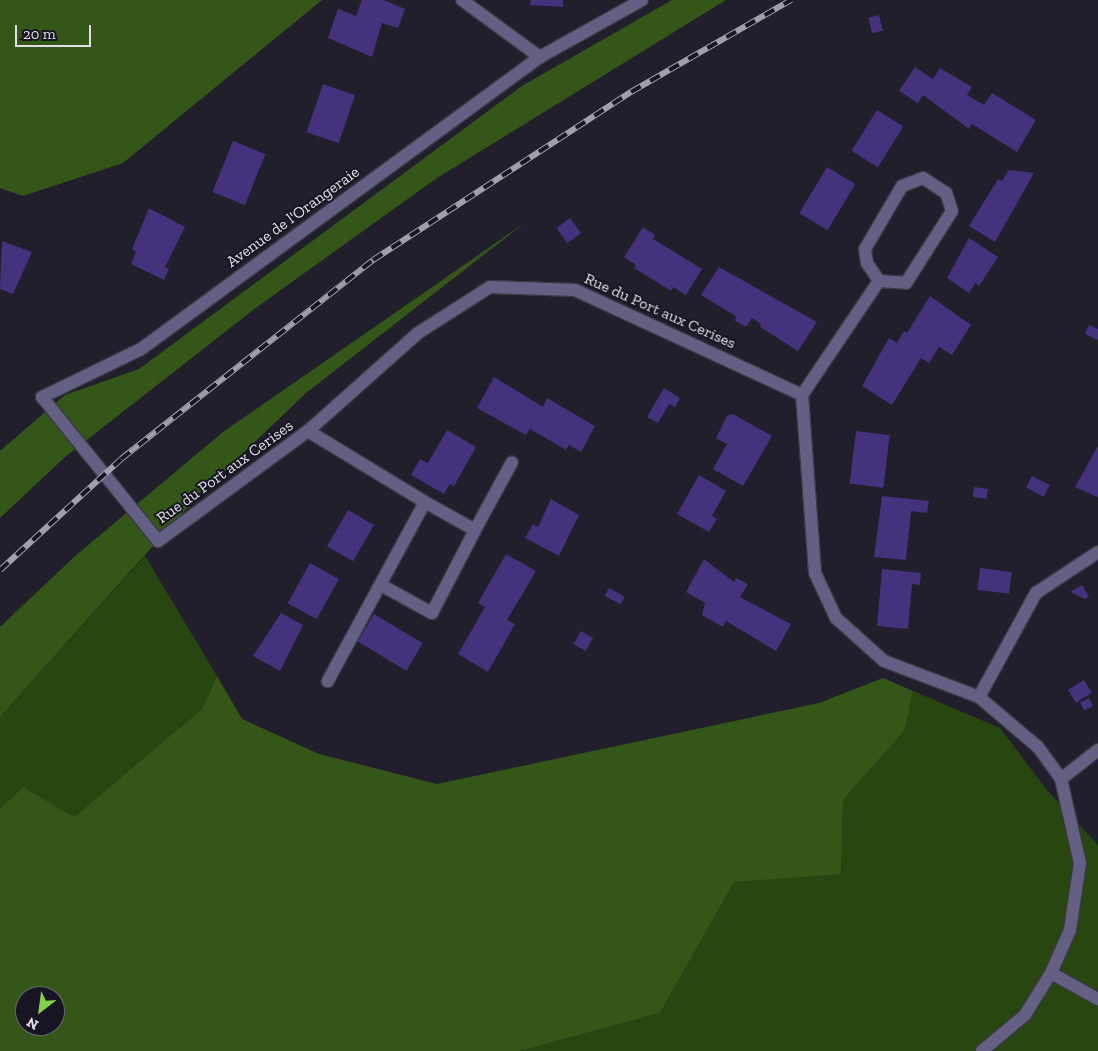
<!DOCTYPE html>
<style>
body{margin:0}
#map{position:relative;width:1098px;height:1051px;overflow:hidden;background:#201f2b;font-family:"Zilla Slab",serif}
div>[style]{position:absolute}
.green>*{inset:0;background:#28460f}
.forest>*{inset:0;background:#345719}
.building>*{inset:0;background:#44327d;transform-origin:0 0}
.roads{filter:drop-shadow(1px 0 #3b3a46) drop-shadow(-1px 0 #3b3a46) drop-shadow(0 1px #3b3a46) drop-shadow(0 -1px #3b3a46)}
.minor>*{height:12px;margin:-6px;padding:0 6px;transform-origin:6px;border-radius:6px;background:#646083}
.rail>*{height:5.5px;margin-top:-2.75px;transform-origin:0;background:repeating-linear-gradient(90deg,#171521 0 11px,#a1a0aa 0 22px);box-sizing:border-box;border-block:1px solid #a1a0aa}
span{translate:-50% -50%;white-space:nowrap;text-align:center;line-height:1.15;-webkit-text-stroke:4px #171521;paint-order:stroke}
.street-label{font-size:16px;color:#e1e0e9}
.north{position:absolute;left:15px;top:986px;width:50px;height:50px;box-sizing:border-box;background:#171521;border:1px solid #686671;border-radius:50%;rotate:210deg;font-size:14px;font-weight:700;line-height:20px;text-align:center;color:#e1e0e9}
.north::after{content:'';display:block;margin:auto;width:18px;height:22px;background:#85cf4d;clip-path:polygon(50% 0,100% 100%,50% 72%,0 100%)}
.scale{position:absolute;left:15px;top:25px;width:76px;height:22px;box-sizing:border-box;border:2px solid #e1e0e9;border-top:0;padding-left:6px;font-size:15px;line-height:18px;white-space:nowrap;color:#e1e0e9;-webkit-text-stroke:4px #171521;paint-order:stroke}
</style>
<div id="map">
<div class="green">
<div style="clip-path:polygon(145px 556px,217px 676px,202px 709px,74px 817px,23px 787px,0 809px,0 717px)"></div>
<div style="clip-path:polygon(913px 691px,1000px 728px,1047px 790px,1098px 845px,1098px 1051px,520px 1051px,660px 1013px,734px 882px,841px 873px,843px 800px,905px 730px)"></div>
</div>
<div class="forest">
<div style="clip-path:polygon(0 0,322px 0,123px 163px,23px 196px,0 188px)"></div>
<div style="clip-path:polygon(672px 0,726px 0,437px 178px,257px 307px,65px 457px,0 518px,0 451px,65px 395px,139px 369px,522px 86px)"></div>
<div style="clip-path:polygon(526px 222px,306px 393px,196px 498px,0 717px,0 627px,74px 557px,223px 432px)"></div>
<div style="clip-path:polygon(evenodd,217px 676px,242px 719px,319px 754px,437px 784px,819px 703px,883px 678px,913px 691px,905px 730px,843px 800px,841px 874px,734px 882px,660px 1013px,520px 1051px,0 1051px,0 809px,23px 787px,74px 817px,202px 709px,217px 676px,25px 996px,55px 996px,55px 1026px,25px 1026px,25px 996px)"></div>
</div>
<div class="building">
<div style="clip-path:polygon(362px 0,384px 0,405px 9px,398px 28px,382px 23px,372px 57px,328px 38px,338px 9px,356px 16px)"></div>
<div style="clip-path:polygon(531px 0,563px 0,563px 7px,530px 5px)"></div>
<div style="left:879px;top:15px;width:16px;height:11px;rotate:76deg"></div>
<div style="clip-path:polygon(915px 67px,933px 79px,940px 68px,972px 87px,967px 95px,984px 105px,992px 93px,1036px 120px,1017px 152px,972px 124px,969px 129px,923px 95px,918px 103px,899px 91px)"></div>
<div style="left:323px;top:84px;width:34px;height:51px;rotate:19deg"></div>
<div style="left:877px;top:110px;width:31px;height:48px;rotate:32deg"></div>
<div style="left:233px;top:141px;width:35px;height:55px;rotate:22deg"></div>
<div style="left:827px;top:167px;width:33px;height:54px;rotate:31deg"></div>
<div style="clip-path:polygon(1009px 170px,1034px 173px,995px 242px,969px 226px,998px 179px,1002px 181px)"></div>
<div style="clip-path:polygon(149px 208px,185px 227px,165px 267px,169px 269px,164px 280px,131px 264px,136px 252px,132px 249px)"></div>
<div style="left:570px;top:218px;width:19px;height:17px;rotate:54deg"></div>
<div style="clip-path:polygon(643px 227px,655px 235px,653px 239px,702px 269px,686px 295px,673px 287px,671px 291px,634px 268px,636px 265px,624px 257px)"></div>
<div style="clip-path:polygon(969px 238px,998px 257px,979px 286px,975px 283px,969px 293px,947px 278px)"></div>
<div style="clip-path:polygon(2px 241px,32px 252px,13px 294px,0 289px)"></div>
<div style="clip-path:polygon(719px 267px,817px 322px,798px 351px,760px 327px,761px 324px,752px 318px,746px 327px,734px 320px,737px 317px,701px 295px)"></div>
<div style="clip-path:polygon(930px 296px,971px 325px,952px 355px,939px 347px,929px 363px,921px 358px,892px 405px,862px 386px,889px 338px,897px 343px,904px 331px,907px 333px)"></div>
<div style="clip-path:polygon(1089px 325px,1098px 329px,1098px 340px,1085px 334px)"></div>
<div style="clip-path:polygon(494px 377px,543px 407px,547px 398px,595px 426px,581px 452px,569px 445px,566px 450px,530px 429px,526px 435px,477px 408px)"></div>
<div style="clip-path:polygon(664px 388px,680px 398px,675px 407px,669px 404px,658px 423px,647px 417px)"></div>
<div style="clip-path:polygon(733px 414px,772px 436px,743px 486px,713px 469px,727px 444px,716px 438px,727px 416px)"></div>
<div style="clip-path:polygon(447px 430px,476px 447px,454px 486px,450px 484px,444px 494px,411px 475px,420px 459px,428px 463px)"></div>
<div style="left:856px;top:431px;width:34px;height:53px;rotate:7deg"></div>
<div style="clip-path:polygon(1098px 446px,1098px 496px,1097px 497px,1075px 487px)"></div>
<div style="clip-path:polygon(699px 475px,726px 491px,712px 516px,717px 519px,709px 532px,677px 514px)"></div>
<div style="left:1032px;top:476px;width:20px;height:13px;rotate:27deg"></div>
<div style="left:974px;top:487px;width:14px;height:10px;rotate:8deg"></div>
<div style="clip-path:polygon(882px 496px,929px 501px,927px 513px,911px 511px,906px 560px,874px 557px)"></div>
<div style="clip-path:polygon(551px 499px,579px 515px,559px 556px,525px 538px,533px 524px,538px 527px)"></div>
<div style="left:348px;top:510px;width:30px;height:42px;rotate:30deg"></div>
<div style="clip-path:polygon(506px 554px,536px 571px,507px 620px,515px 624px,488px 672px,458px 654px,485px 607px,478px 603px)"></div>
<div style="clip-path:polygon(704px 559px,734px 582px,736px 578px,748px 584px,740px 597px,791px 624px,776px 651px,726px 621px,723px 627px,702px 615px,705px 603px,686px 592px)"></div>
<div style="left:310px;top:563px;width:33px;height:46px;rotate:29deg"></div>
<div style="left:980px;top:568px;width:32px;height:22px;rotate:7deg"></div>
<div style="clip-path:polygon(882px 569px,921px 573px,920px 585px,912px 584px,908px 629px,877px 626px)"></div>
<div style="clip-path:polygon(1082px 585px,1089px 597px,1085px 599px,1070px 592px)"></div>
<div style="left:609px;top:588px;width:18px;height:9px;rotate:29deg"></div>
<div style="clip-path:polygon(281px 613px,303px 625px,280px 671px,253px 656px)"></div>
<div style="left:374px;top:614px;width:57px;height:32px;rotate:31deg"></div>
<div style="left:581px;top:631px;width:14px;height:15px;rotate:30deg"></div>
<div style="left:1084px;top:680px;width:15px;height:19px;rotate:58deg"></div>
<div style="left:1089px;top:698px;width:9px;height:10px;rotate:63deg"></div>
</div>
<div class="roads">
<div class="minor">
<div style="left:462px;top:0;width:97px;rotate:36.2deg"></div>
<div style="left:642px;top:0;width:117px;rotate:150.8deg"></div>
<div style="left:540px;top:57px;width:494px;rotate:143.8deg"></div>
<div style="left:141px;top:349px;width:110px;rotate:154.1deg"></div>
<div style="left:42px;top:397px;width:185px;rotate:51.1deg"></div>
<div style="left:158px;top:541px;width:186px;rotate:-36.3deg"></div>
<div style="left:308px;top:431px;width:147px;rotate:-41.7deg"></div>
<div style="left:418px;top:333px;width:85px;rotate:-32.6deg"></div>
<div style="left:490px;top:287px;width:85px;rotate:2deg"></div>
<div style="left:575px;top:290px;width:250px;rotate:24.8deg"></div>
<div style="left:802px;top:395px;width:178px;rotate:85.8deg"></div>
<div style="left:815px;top:573px;width:50px;rotate:65deg"></div>
<div style="left:836px;top:618px;width:64px;rotate:41.9deg"></div>
<div style="left:884px;top:661px;width:102px;rotate:20.8deg"></div>
<div style="left:979px;top:697px;width:77px;rotate:40.3deg"></div>
<div style="left:1038px;top:747px;width:39px;rotate:54deg"></div>
<div style="left:1061px;top:779px;width:86px;rotate:77.3deg"></div>
<div style="left:1080px;top:863px;width:68px;rotate:98.5deg"></div>
<div style="left:1070px;top:930px;width:47px;rotate:113.8deg"></div>
<div style="left:1051px;top:973px;width:49px;rotate:121.8deg"></div>
<div style="left:1025px;top:1015px;width:56px;rotate:140.1deg"></div>
<div style="left:802px;top:395px;width:138px;rotate:-56deg"></div>
<div style="left:879px;top:281px;width:27px;rotate:4deg"></div>
<div style="left:906px;top:283px;width:85px;rotate:-57.4deg"></div>
<div style="left:952px;top:211px;width:19px;rotate:-108deg"></div>
<div style="left:946px;top:193px;width:27px;rotate:-147deg"></div>
<div style="left:923px;top:178px;width:22px;rotate:159deg"></div>
<div style="left:902px;top:186px;width:73px;rotate:120.4deg"></div>
<div style="left:865px;top:249px;width:14px;rotate:82deg"></div>
<div style="left:867px;top:263px;width:22px;rotate:56deg"></div>
<div style="left:308px;top:431px;width:137px;rotate:31.3deg"></div>
<div style="left:425px;top:502px;width:204px;rotate:118.5deg"></div>
<div style="left:475px;top:530px;width:77px;rotate:-61.4deg"></div>
<div style="left:381px;top:585px;width:58px;rotate:28.8deg"></div>
<div style="left:432px;top:613px;width:93px;rotate:-62.6deg"></div>
<div style="left:475px;top:530px;width:57px;rotate:-150.8deg"></div>
<div style="left:979px;top:697px;width:119px;rotate:-61.3deg"></div>
<div style="left:1036px;top:593px;width:74px;rotate:-33.5deg"></div>
<div style="left:1061px;top:779px;width:47px;rotate:-38.1deg"></div>
<div style="left:1051px;top:973px;width:54px;rotate:29deg"></div>
</div>
</div>
<div class="rail">
<div style="left:0;top:570px;width:164px;rotate:-42.5deg"></div>
<div style="left:121px;top:459px;width:321px;rotate:-38.3deg"></div>
<div style="left:373px;top:260px;width:308px;rotate:-33.1deg"></div>
<div style="left:631px;top:92px;width:185px;rotate:-29.9deg"></div>
</div>
<div class="street-label">
<span style="left:293px;top:217px;rotate:-36deg">Avenue de l'Orangeraie</span>
<span style="left:660px;top:311px;rotate:24deg">Rue du Port aux Cerises</span>
<span style="left:225px;top:472px;rotate:-36deg">Rue du Port aux Cerises</span>
</div>
<div class="north">N</div>
<div class="scale">20 m</div>
</div>
